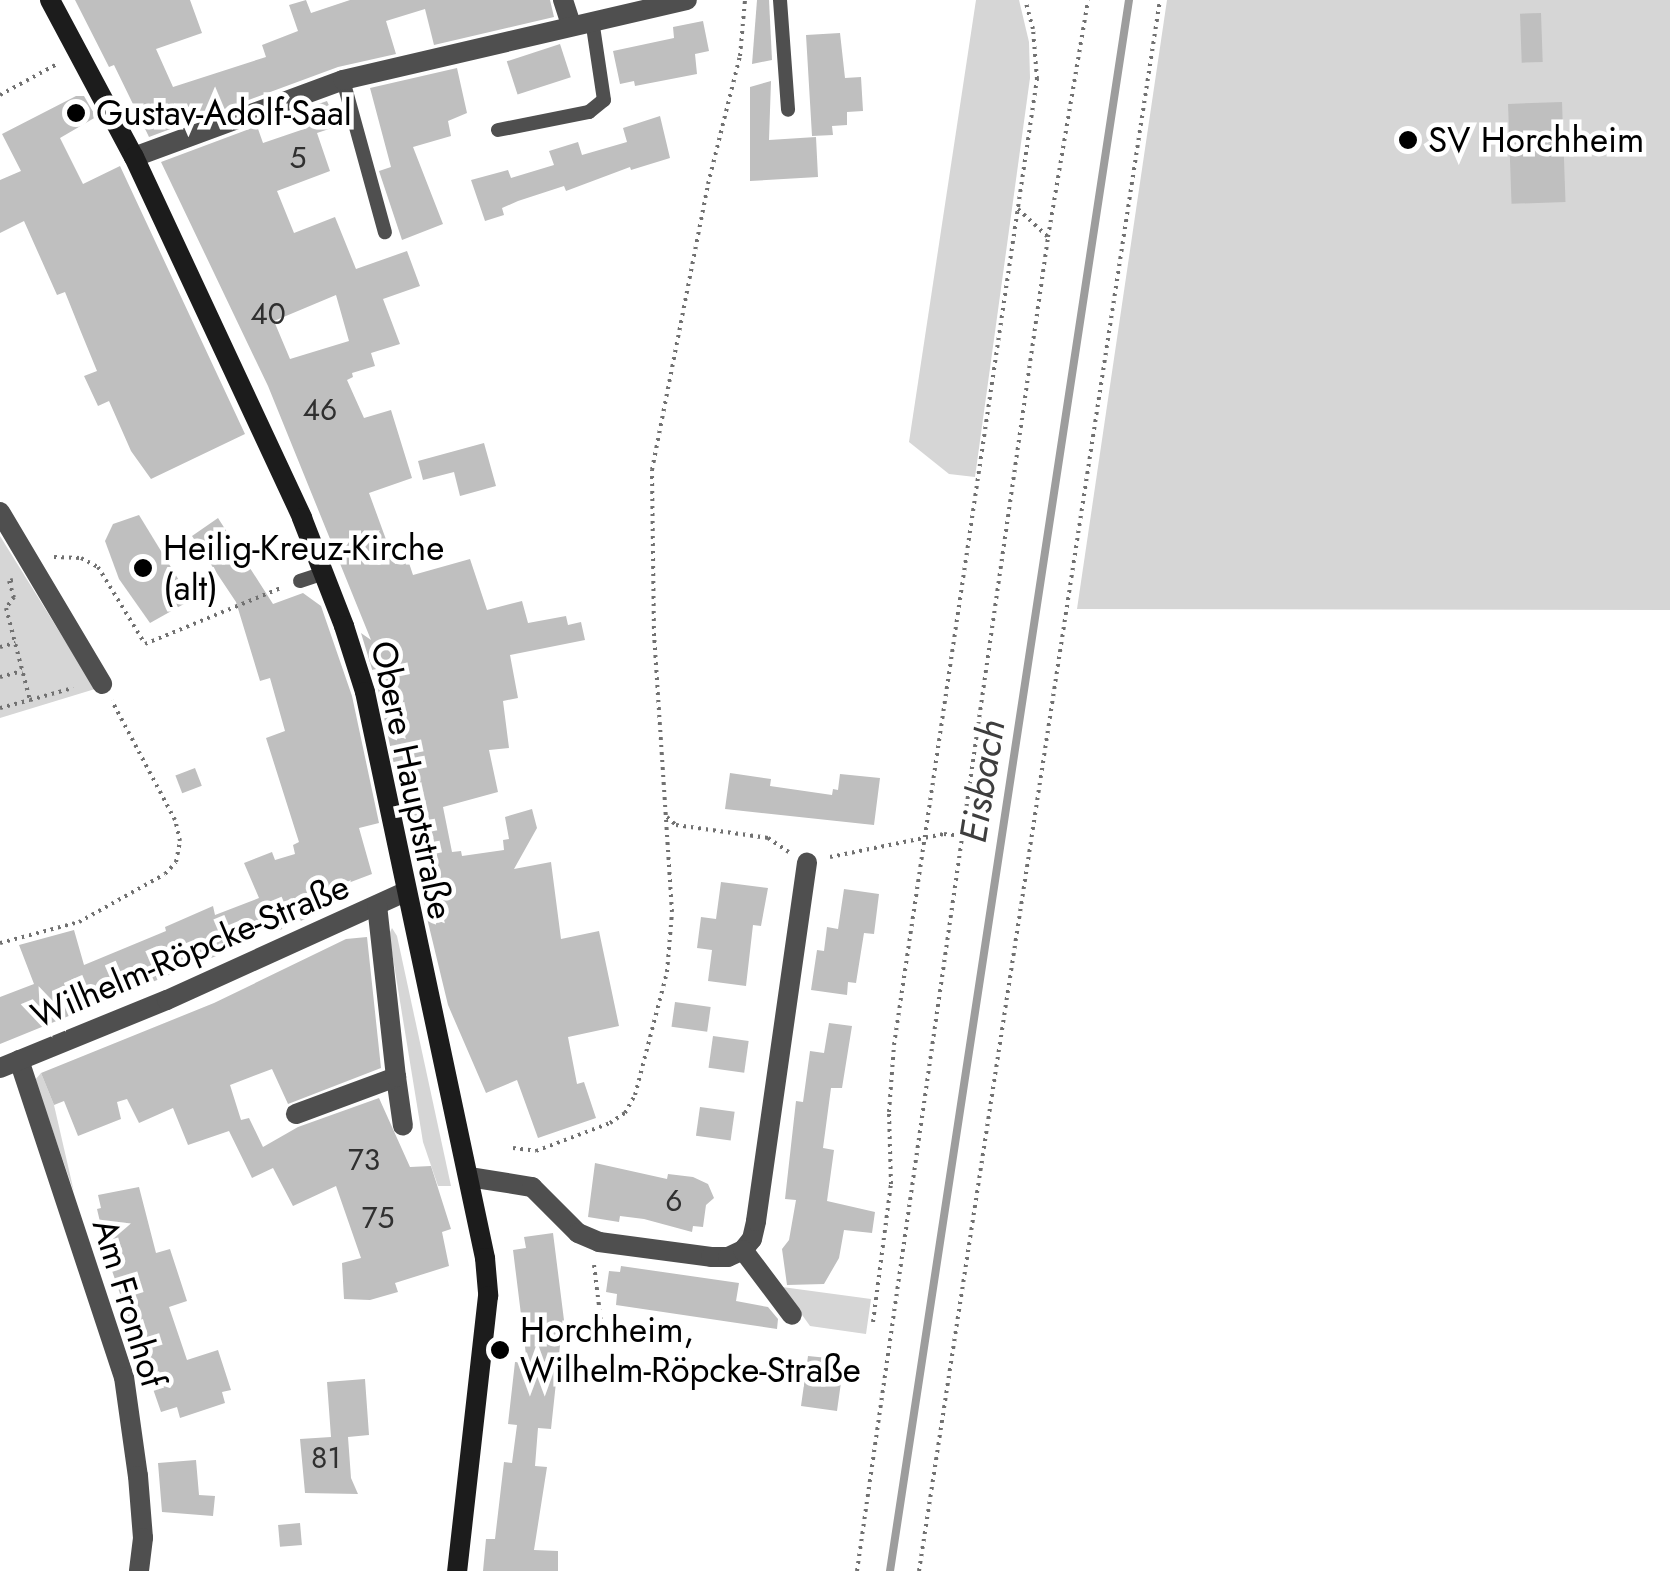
<!DOCTYPE html>
<meta charset="utf-8">
<style>
body{margin:0}
#map{position:relative;width:1670px;height:1571px;overflow:hidden;background:#fff;font-family:Jost,sans-serif}
div>[style]{position:absolute}
.green>*{inset:0;background:#d6d6d6}
.stream>*{height:8px;margin:-4px;padding:0 4px;transform-origin:4px;border-radius:4px;background:#9d9d9d}
.building>*{inset:0;background:#bfbfbf;transform-origin:0 0}
.path>*{height:4px;margin-top:-2px;transform-origin:0;background:repeating-linear-gradient(90deg,#717171 0 2.5px,transparent 0 7.5px)}
.lane>*{height:14px;margin:-7px;padding:0 7px;transform-origin:7px;border-radius:7px;background:#4f4f4f}
.street>*{height:20px;margin:-10px;padding:0 10px;transform-origin:10px;border-radius:10px;background:#4f4f4f}
.secondary>*{height:20px;margin:-10px;padding:0 10px;transform-origin:10px;border-radius:10px;background:#1c1c1c}
.dots>*{width:28px;height:28px;translate:-50% -50%;box-sizing:border-box;border:5px solid #fff;border-radius:50%}
span{translate:-50% -50%;white-space:nowrap;text-align:center;line-height:1.15;-webkit-text-stroke:9px #fff;paint-order:stroke}
.number-label{font-size:30px;color:#303030}
.number-label span{-webkit-text-stroke-width:0}
.poi-label{font-size:35px;color:#000}
.left{translate:0 -50%;text-align:left}
.street-label{font-size:35px;color:#000}
.water-label{font-size:38px;color:#3e3e3e;font-style:italic}
</style>
<div id="map">
<div class="green">
<div style="clip-path:polygon(976px 0,1019px 0,1029px 42px,1030px 78px,975px 477px,949px 474px,909px 442px)"></div>
<div style="clip-path:polygon(1167px 0,1670px 0,1670px 610px,1077px 609px)"></div>
<div style="clip-path:polygon(0 536px,95px 689px,0 718px)"></div>
<div style="clip-path:polygon(392px 928px,397px 936px,451px 1186px,438px 1186px,423px 1142px,389px 934px)"></div>
<div style="clip-path:polygon(41px 1073px,54px 1105px,74px 1192px,35px 1080px)"></div>
<div style="clip-path:polygon(782px 1287px,871px 1299px,866px 1334px,810px 1326px)"></div>
</div>
<div class="stream">
<div style="left:890px;top:1571px;width:1589px;rotate:-81.35deg"></div>
</div>
<div class="building">
<div style="clip-path:polygon(75px 0,190px 0,202px 33px,156px 49px,173px 87px,266px 57px,262px 45px,298px 31px,289px 5px,306px 0,311px 13px,350px 0,550px 0,554px 17px,434px 45px,425px 9px,386px 21px,396px 54px,338px 67px,149px 137px,114px 65px,109px 67px)"></div>
<div style="clip-path:polygon(757px 0,769px 0,772px 60px,752px 64px)"></div>
<div style="left:1541px;top:13px;width:49px;height:21px;rotate:88deg"></div>
<div style="clip-path:polygon(703px 21px,709px 51px,695px 54px,697px 74px,635px 86px,634px 81px,620px 84px,613px 51px,674px 38px,673px 27px)"></div>
<div style="clip-path:polygon(840px 33px,845px 78px,861px 77px,863px 111px,847px 112px,847px 125px,832px 126px,833px 135px,812px 136px,806px 35px)"></div>
<div style="left:560px;top:44px;width:35px;height:56px;rotate:72deg"></div>
<div style="clip-path:polygon(457px 68px,467px 113px,448px 121px,451px 136px,413px 147px,443px 224px,402px 240px,379px 171px,391px 167px,370px 88px)"></div>
<div style="clip-path:polygon(771px 81px,769px 140px,816px 137px,818px 177px,750px 181px,750px 87px)"></div>
<div style="clip-path:polygon(76px 96px,84px 96px,96px 117px,60px 138px,83px 184px,120px 166px,245px 434px,151px 479px,131px 451px,109px 401px,98px 406px,84px 376px,97px 371px,81px 332px,65px 292px,57px 295px,24px 221px,0 233px,0 180px,21px 171px,2px 134px)"></div>
<div style="clip-path:polygon(evenodd,327px 101px,338px 126px,317px 133px,330px 171px,277px 191px,294px 233px,335px 217px,356px 269px,407px 251px,420px 286px,383px 299px,400px 344px,371px 353px,375px 366px,352px 373px,353px 377px,347px 380px,364px 418px,391px 410px,412px 478px,369px 493px,395px 564px,408px 560px,413px 575px,470px 559px,487px 610px,522px 601px,528px 623px,566px 616px,568px 625px,581px 622px,585px 640px,510px 655px,518px 698px,503px 701px,509px 748px,489px 750px,498px 792px,443px 807px,452px 852px,461px 851px,462px 856px,504px 850px,503px 840px,509px 839px,505px 817px,532px 809px,537px 828px,514px 869px,551px 862px,561px 939px,599px 931px,619px 1026px,568px 1037px,577px 1084px,584px 1082px,596px 1118px,538px 1138px,517px 1080px,486px 1093px,448px 1005px,426px 914px,410px 814px,405px 816px,378px 689px,361px 633px,371px 640px,268px 386px,161px 162px,257px 126px,263px 143px,307px 128px,301px 110px,327px 101px,336px 295px,349px 341px,290px 359px,274px 321px,336px 295px)"></div>
<div style="left:1562px;top:102px;width:100px;height:54px;rotate:88deg"></div>
<div style="clip-path:polygon(660px 116px,670px 158px,631px 170px,630px 167px,566px 191px,564px 186px,518px 201px,502px 208px,504px 215px,485px 221px,471px 180px,508px 170px,511px 178px,554px 165px,549px 151px,578px 142px,582px 155px,627px 142px,623px 128px)"></div>
<div style="clip-path:polygon(484px 443px,496px 486px,460px 496px,454px 472px,423px 480px,418px 461px)"></div>
<div style="clip-path:polygon(139px 515px,191px 600px,150px 623px,119px 579px,105px 541px,113px 524px)"></div>
<div style="clip-path:polygon(218px 518px,273px 604px,303px 593px,321px 606px,352px 696px,379px 823px,359px 828px,372px 874px,319px 894px,326px 910px,273px 933px,270px 927px,224px 946px,226px 952px,0 1044px,0 997px,34px 984px,19px 945px,74px 930px,84px 965px,166px 931px,165px 927px,213px 906px,215px 915px,259px 898px,244px 863px,272px 852px,275px 860px,295px 854px,293px 845px,299px 842px,266px 738px,285px 731px,270px 678px,260px 681px,236px 602px,192px 536px)"></div>
<div style="left:195px;top:768px;width:19px;height:21px;rotate:69deg"></div>
<div style="clip-path:polygon(730px 773px,771px 779px,770px 786px,832px 795px,833px 789px,838px 790px,840px 774px,880px 778px,874px 825px,725px 809px)"></div>
<div style="clip-path:polygon(721px 882px,768px 888px,761px 926px,753px 925px,746px 986px,708px 981px,712px 950px,697px 948px,701px 917px,716px 919px)"></div>
<div style="clip-path:polygon(844px 889px,879px 894px,874px 934px,864px 933px,856px 983px,848px 982px,847px 995px,811px 990px,817px 950px,824px 951px,827px 927px,838px 929px)"></div>
<div style="clip-path:polygon(367px 937px,381px 1068px,288px 1104px,272px 1069px,230px 1085px,241px 1120px,249px 1118px,263px 1147px,298px 1127px,379px 1098px,410px 1167px,431px 1166px,451px 1229px,442px 1232px,449px 1266px,395px 1283px,398px 1292px,370px 1300px,344px 1299px,342px 1263px,361px 1258px,336px 1186px,293px 1206px,273px 1168px,252px 1178px,229px 1131px,188px 1145px,173px 1108px,139px 1123px,127px 1099px,117px 1102px,121px 1119px,78px 1136px,64px 1101px,54px 1105px,41px 1073px,214px 1003px,346px 939px)"></div>
<div style="left:675px;top:1002px;width:36px;height:25px;rotate:8deg"></div>
<div style="clip-path:polygon(829px 1023px,852px 1026px,842px 1088px,831px 1088px,823px 1148px,834px 1150px,827px 1201px,875px 1212px,872px 1233px,844px 1230px,839px 1258px,824px 1284px,787px 1285px,782px 1249px,789px 1240px,796px 1200px,785px 1199px,796px 1101px,803px 1102px,810px 1051px,824px 1053px)"></div>
<div style="left:713px;top:1036px;width:36px;height:32px;rotate:8deg"></div>
<div style="left:700px;top:1107px;width:35px;height:29px;rotate:8deg"></div>
<div style="clip-path:polygon(595px 1163px,667px 1179px,668px 1174px,693px 1177px,708px 1184px,714px 1198px,706px 1205px,703px 1227px,693px 1226px,692px 1232px,644px 1219px,620px 1216px,619px 1222px,588px 1217px)"></div>
<div style="clip-path:polygon(139px 1187px,156px 1253px,170px 1249px,187px 1301px,169px 1307px,187px 1360px,218px 1350px,231px 1390px,222px 1392px,225px 1403px,180px 1418px,177px 1407px,161px 1412px,110px 1265px,97px 1209px,101px 1208px,98px 1195px)"></div>
<div style="clip-path:polygon(553px 1233px,566px 1336px,561px 1336px,551px 1429px,538px 1428px,535px 1466px,547px 1467px,534px 1550px,558px 1551px,558px 1571px,483px 1571px,486px 1539px,495px 1539px,504px 1462px,512px 1463px,517px 1425px,508px 1424px,515px 1362px,527px 1363px,513px 1250px,526px 1248px,524px 1237px)"></div>
<div style="clip-path:polygon(621px 1266px,739px 1283px,736px 1301px,768px 1307px,778px 1319px,777px 1329px,616px 1305px,617px 1294px,606px 1292px,609px 1271px,620px 1272px)"></div>
<div style="clip-path:polygon(808px 1356px,838px 1359px,838px 1367px,843px 1368px,837px 1411px,801px 1406px)"></div>
<div style="clip-path:polygon(365px 1379px,369px 1435px,348px 1437px,351px 1478px,358px 1494px,305px 1493px,300px 1439px,331px 1437px,327px 1382px)"></div>
<div style="clip-path:polygon(196px 1460px,199px 1495px,215px 1496px,213px 1516px,162px 1512px,158px 1463px)"></div>
<div style="left:300px;top:1523px;width:22px;height:22px;rotate:85deg"></div>
</div>
<div class="path">
<div style="left:0;top:95px;width:65px;rotate:-28.5deg"></div>
<div style="left:1018px;top:209px;width:41px;rotate:43deg"></div>
<div style="left:54px;top:557px;width:27px;rotate:2deg"></div>
<div style="left:81px;top:558px;width:19px;rotate:28deg"></div>
<div style="left:98px;top:567px;width:90px;rotate:58.6deg"></div>
<div style="left:145px;top:644px;width:149px;rotate:-22.4deg"></div>
<div style="left:13px;top:580px;width:4px;rotate:166deg"></div>
<div style="left:9px;top:581px;width:17px;rotate:73deg"></div>
<div style="left:14px;top:597px;width:14px;rotate:126deg"></div>
<div style="left:6px;top:608px;width:95px;rotate:75.4deg"></div>
<div style="left:30px;top:700px;width:45px;rotate:-15.6deg"></div>
<div style="left:0;top:647px;width:16px;rotate:-15deg"></div>
<div style="left:0;top:677px;width:23px;rotate:-15deg"></div>
<div style="left:0;top:708px;width:31px;rotate:-15deg"></div>
<div style="left:667px;top:817px;width:12px;rotate:42deg"></div>
<div style="left:676px;top:825px;width:93px;rotate:8deg"></div>
<div style="left:768px;top:838px;width:25px;rotate:34deg"></div>
<div style="left:830px;top:857px;width:116px;rotate:-11.4deg"></div>
<div style="left:944px;top:834px;width:18px;rotate:6deg"></div>
<div style="left:0;top:943px;width:82px;rotate:-14.9deg"></div>
<div style="left:79px;top:922px;width:98px;rotate:-29.2deg"></div>
<div style="left:165px;top:874px;width:16px;rotate:-47deg"></div>
<div style="left:176px;top:862px;width:21px;rotate:-79deg"></div>
<div style="left:180px;top:841px;width:22px;rotate:-103deg"></div>
<div style="left:175px;top:820px;width:135px;rotate:-117.9deg"></div>
<div style="left:513px;top:1148px;width:23px;rotate:7deg"></div>
<div style="left:536px;top:1151px;width:79px;rotate:-20.7deg"></div>
<div style="left:610px;top:1123px;width:18px;rotate:-34deg"></div>
<div style="left:625px;top:1113px;width:21px;rotate:-61deg"></div>
<div style="left:635px;top:1095px;width:127px;rotate:-75.4deg"></div>
<div style="left:667px;top:972px;width:60px;rotate:-85.2deg"></div>
<div style="left:672px;top:912px;width:277px;rotate:-93.7deg"></div>
<div style="left:654px;top:636px;width:166px;rotate:-90.7deg"></div>
<div style="left:652px;top:470px;width:291px;rotate:-78.9deg"></div>
<div style="left:708px;top:184px;width:132px;rotate:-76deg"></div>
<div style="left:740px;top:56px;width:56px;rotate:-84.9deg"></div>
<div style="left:594px;top:1265px;width:65px;rotate:83deg"></div>
<div style="left:873px;top:1322px;width:139px;rotate:-82.6deg"></div>
<div style="left:891px;top:1184px;width:72px;rotate:-91.6deg"></div>
<div style="left:889px;top:1112px;width:67px;rotate:-85.7deg"></div>
<div style="left:894px;top:1045px;width:977px;rotate:-81.58deg"></div>
<div style="left:1037px;top:79px;width:50px;rotate:-94.6deg"></div>
<div style="left:1033px;top:29px;width:30px;rotate:-105deg"></div>
<div style="left:857px;top:1571px;width:1348px;rotate:-81.85deg"></div>
<div style="left:1048px;top:237px;width:240px;rotate:-80.4deg"></div>
<div style="left:919px;top:1571px;width:1589px;rotate:-81.28deg"></div>
</div>
<div class="lane">
<div style="left:780px;top:0;width:110px;rotate:85.8deg"></div>
<div style="left:343px;top:80px;width:158px;rotate:74.6deg"></div>
<div style="left:498px;top:130px;width:93px;rotate:-11.2deg"></div>
<div style="left:589px;top:112px;width:19px;rotate:-39deg"></div>
<div style="left:604px;top:100px;width:81px;rotate:-98.5deg"></div>
<div style="left:300px;top:581px;width:26px;rotate:-18deg"></div>
</div>
<div class="street">
<div style="left:563px;top:0;width:25px;rotate:72deg"></div>
<div style="left:134px;top:157px;width:223px;rotate:-20.2deg"></div>
<div style="left:343px;top:80px;width:353px;rotate:-13.1deg"></div>
<div style="left:0;top:512px;width:200px;rotate:59.3deg"></div>
<div style="left:19px;top:1060px;width:334px;rotate:71.7deg"></div>
<div style="left:124px;top:1377px;width:100px;rotate:82deg"></div>
<div style="left:138px;top:1476px;width:62px;rotate:85.4deg"></div>
<div style="left:143px;top:1538px;width:33px;rotate:97deg"></div>
<div style="left:0;top:1068px;width:180px;rotate:-22.2deg"></div>
<div style="left:167px;top:1000px;width:261px;rotate:-24.4deg"></div>
<div style="left:396px;top:1077px;width:49px;rotate:81.9deg"></div>
<div style="left:296px;top:1114px;width:107px;rotate:-20.3deg"></div>
<div style="left:396px;top:1077px;width:172px;rotate:-96.3deg"></div>
<div style="left:469px;top:1177px;width:64px;rotate:9deg"></div>
<div style="left:532px;top:1187px;width:65px;rotate:45deg"></div>
<div style="left:578px;top:1233px;width:23px;rotate:23deg"></div>
<div style="left:599px;top:1242px;width:113px;rotate:7.6deg"></div>
<div style="left:711px;top:1257px;width:17px"></div>
<div style="left:728px;top:1257px;width:17px;rotate:-25deg"></div>
<div style="left:743px;top:1250px;width:14px;rotate:-51deg"></div>
<div style="left:752px;top:1239px;width:18px;rotate:-77deg"></div>
<div style="left:756px;top:1221px;width:362px;rotate:-81.9deg"></div>
<div style="left:743px;top:1250px;width:81px;rotate:53deg"></div>
</div>
<div class="secondary">
<div style="left:50px;top:0;width:178px;rotate:61.9deg"></div>
<div style="left:134px;top:157px;width:398px;rotate:65deg"></div>
<div style="left:302px;top:518px;width:116px;rotate:68.7deg"></div>
<div style="left:344px;top:626px;width:69px;rotate:72.3deg"></div>
<div style="left:365px;top:692px;width:579px;rotate:78.03deg"></div>
<div style="left:485px;top:1258px;width:38px;rotate:85deg"></div>
<div style="left:488px;top:1296px;width:277px;rotate:96.4deg"></div>
</div>
<div class="dots">
<div style="left:76px;top:113px;background:#000"></div>
<div style="left:1408px;top:140px;background:#000"></div>
<div style="left:143px;top:568px;background:#000"></div>
<div style="left:500px;top:1350px;background:#000"></div>
</div>
<div class="number-label">
<span style="left:298px;top:158px">5</span>
<span style="left:268px;top:314px">40</span>
<span style="left:320px;top:410px">46</span>
<span style="left:364px;top:1160px">73</span>
<span style="left:674px;top:1201px">6</span>
<span style="left:378px;top:1218px">75</span>
<span style="left:326px;top:1458px">81</span>
</div>
<div class="poi-label">
<span class="left" style="left:96px;top:113px">Gustav-Adolf-Saal</span>
<span class="left" style="left:1428px;top:140px">SV Horchheim</span>
<span class="left" style="left:163px;top:568px">Heilig-Kreuz-Kirche<br>(alt)</span>
<span class="left" style="left:520px;top:1350px">Horchheim,<br>Wilhelm-Röpcke-Straße</span>
</div>
<div class="street-label">
<span style="left:412px;top:780px;rotate:78deg">Obere Hauptstraße</span>
<span style="left:190px;top:951px;rotate:-23deg">Wilhelm-Röpcke-Straße</span>
<span style="left:129px;top:1303px;rotate:73deg">Am Fronhof</span>
</div>
<div class="water-label">
<span style="left:982px;top:781px;rotate:-81deg">Eisbach</span>
</div>
</div>
